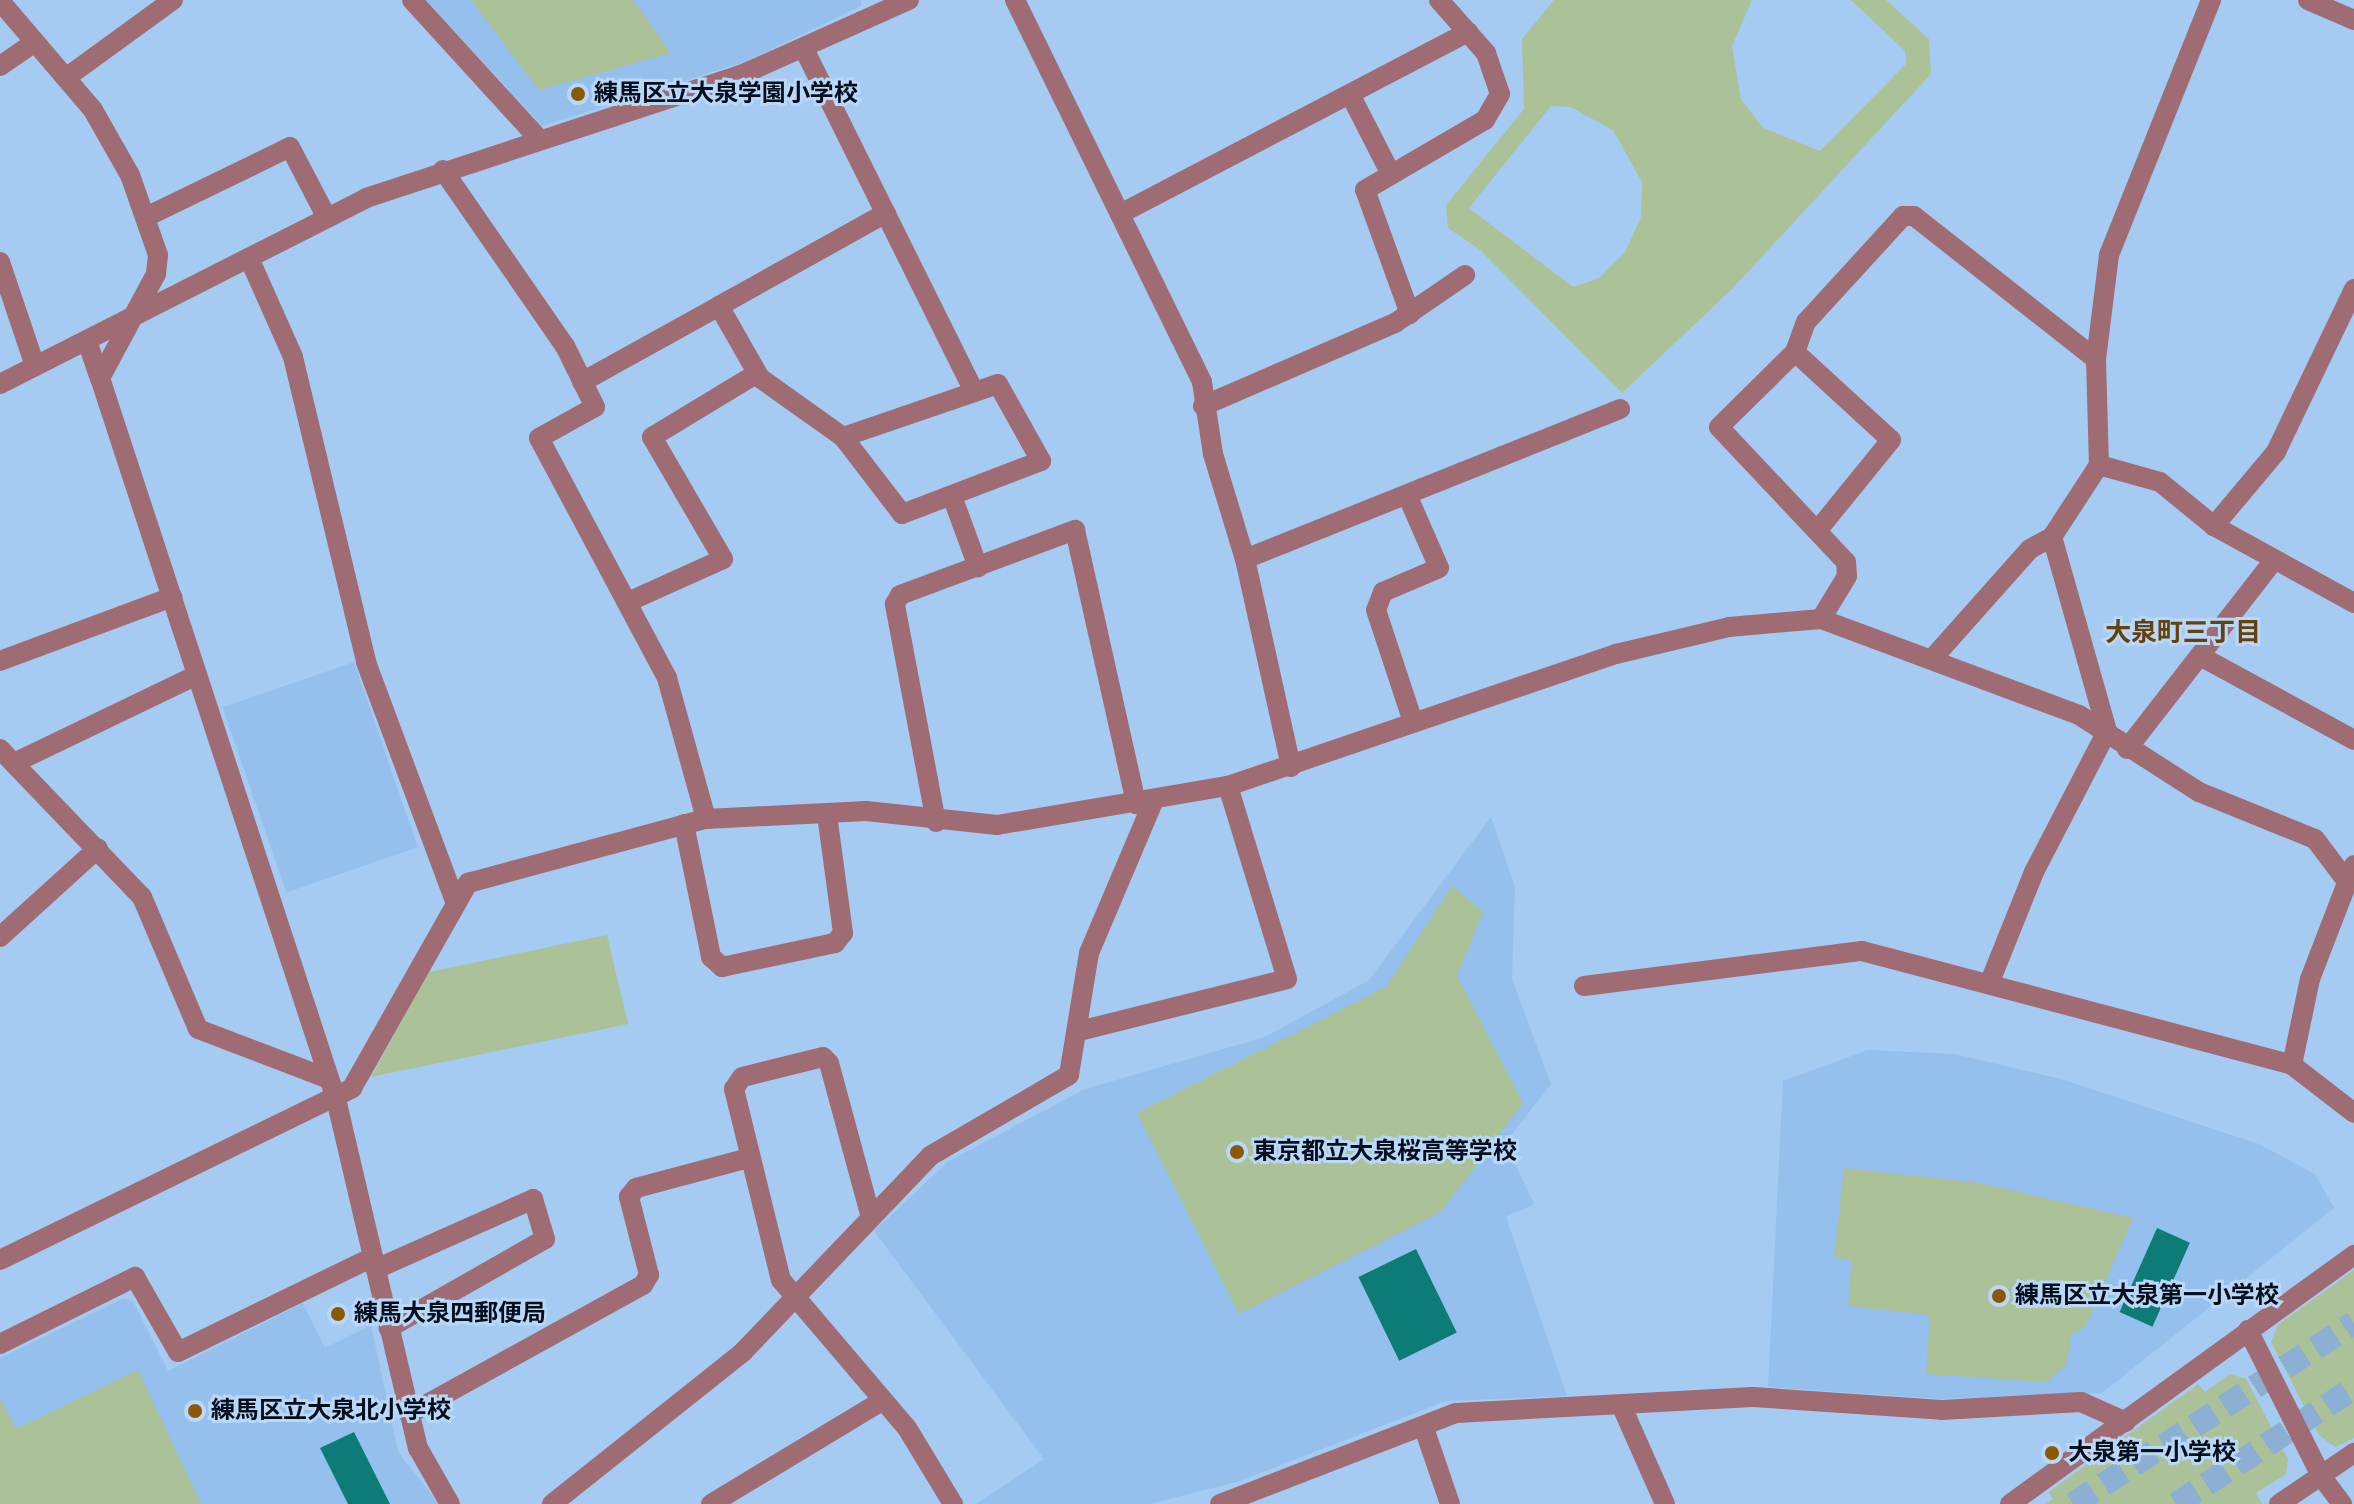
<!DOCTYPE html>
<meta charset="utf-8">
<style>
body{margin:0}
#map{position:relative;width:2354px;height:1504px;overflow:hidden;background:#a5cbf3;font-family:Karla,"Noto Sans JP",sans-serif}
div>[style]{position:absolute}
.built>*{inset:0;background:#95bfec;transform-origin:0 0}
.green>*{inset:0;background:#abc197}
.water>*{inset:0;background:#0d7c77;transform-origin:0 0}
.motorway-tunnel>*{height:24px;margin-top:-12px;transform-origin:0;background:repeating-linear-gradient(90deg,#8dafd3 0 24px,transparent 0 36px)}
.minor>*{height:20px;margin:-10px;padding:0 10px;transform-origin:10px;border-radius:10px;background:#a06c73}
.tertiary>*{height:20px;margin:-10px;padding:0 10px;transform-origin:10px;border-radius:10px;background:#a06c73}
.dots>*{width:22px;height:22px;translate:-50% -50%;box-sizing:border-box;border:4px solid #b9d7f7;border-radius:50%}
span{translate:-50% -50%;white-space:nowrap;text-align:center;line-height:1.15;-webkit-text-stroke:6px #b9d7f7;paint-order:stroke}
.poi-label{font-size:24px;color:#030e1c;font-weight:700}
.left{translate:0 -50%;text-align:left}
.neighbourhood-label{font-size:26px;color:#64410e;font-weight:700}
</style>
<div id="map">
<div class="built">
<div style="clip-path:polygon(426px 0,861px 0,861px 6px,744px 62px,542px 126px)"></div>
<div style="left:354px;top:662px;width:196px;height:139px;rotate:71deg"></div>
<div style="clip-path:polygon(1491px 817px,1515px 887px,1512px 979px,1551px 1084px,1505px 1143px,1534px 1204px,1506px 1217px,1567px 1396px,1446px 1401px,1240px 1481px,1150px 1504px,976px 1504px,1044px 1459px,874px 1231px,949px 1161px,1085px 1089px,1265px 1037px,1369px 980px)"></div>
<div style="clip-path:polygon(1868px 1050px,1954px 1054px,2061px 1079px,2259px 1144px,2315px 1174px,2334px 1208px,2102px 1393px,1939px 1399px,1768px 1387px,1783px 1081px)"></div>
<div style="clip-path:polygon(124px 1298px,133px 1301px,168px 1371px,303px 1303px,325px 1348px,371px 1325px,398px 1452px,439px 1504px,0 1504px,0 1358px)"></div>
</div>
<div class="green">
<div style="clip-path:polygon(471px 0,633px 0,671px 53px,539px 90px)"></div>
<div style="clip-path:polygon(evenodd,1554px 0,1752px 0,1732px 46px,1741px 99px,1763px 128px,1820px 151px,1906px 64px,1905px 51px,1851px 0,1886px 0,1929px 39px,1931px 74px,1733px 288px,1622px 393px,1479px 249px,1448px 228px,1446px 205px,1524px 109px,1522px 39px,1554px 0,1551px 106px,1570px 107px,1613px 130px,1642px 182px,1641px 217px,1625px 252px,1599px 278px,1573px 287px,1469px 208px,1551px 106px)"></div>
<div style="clip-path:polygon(1452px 886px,1483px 912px,1457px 976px,1523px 1103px,1441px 1212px,1239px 1314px,1137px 1113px,1386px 987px)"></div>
<div style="clip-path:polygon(607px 935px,628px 1024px,371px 1077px,429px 972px)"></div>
<div style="clip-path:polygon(1844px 1168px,1980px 1183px,2133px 1218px,2085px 1327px,2071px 1335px,2067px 1363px,2047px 1382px,1926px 1374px,1930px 1315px,1848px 1306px,1852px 1260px,1834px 1257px)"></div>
<div style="clip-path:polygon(2354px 1270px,2354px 1438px,2335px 1447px,2319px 1435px,2271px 1342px,2279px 1324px)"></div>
<div style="clip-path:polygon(138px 1370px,201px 1504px,0 1504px,0 1399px,16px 1429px)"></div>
<div style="clip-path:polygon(2230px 1374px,2246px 1379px,2288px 1459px,2286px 1474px,2256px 1493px,2262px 1504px,2045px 1504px,2053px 1499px,2049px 1492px,2198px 1384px,2205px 1392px)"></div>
</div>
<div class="water">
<div style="left:2157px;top:1228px;width:36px;height:92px;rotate:24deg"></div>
<div style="left:1416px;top:1249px;width:93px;height:64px;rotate:64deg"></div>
<div style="clip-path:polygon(354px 1432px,390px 1504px,348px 1504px,320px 1448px)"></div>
</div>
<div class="motorway-tunnel">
<div style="left:2073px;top:1504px;width:334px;rotate:-32.8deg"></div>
<div style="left:2176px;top:1504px;width:212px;rotate:-33.1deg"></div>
</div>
<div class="minor">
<div style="left:412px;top:0;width:185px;rotate:47.6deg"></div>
<div style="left:1015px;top:0;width:425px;rotate:63.9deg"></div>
<div style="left:1202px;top:382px;width:73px;rotate:81.3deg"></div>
<div style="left:1213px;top:454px;width:110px;rotate:73.1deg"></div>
<div style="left:1245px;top:559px;width:213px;rotate:77.5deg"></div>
<div style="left:2211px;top:0;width:275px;rotate:111.8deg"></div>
<div style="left:2109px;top:255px;width:105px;rotate:97.1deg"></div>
<div style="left:2096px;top:359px;width:106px;rotate:88.4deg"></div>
<div style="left:2099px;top:465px;width:63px;rotate:15.6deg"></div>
<div style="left:2160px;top:482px;width:70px;rotate:39.2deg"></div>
<div style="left:2308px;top:0;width:50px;rotate:23.5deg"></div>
<div style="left:804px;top:49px;width:383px;rotate:63.6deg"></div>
<div style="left:0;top:66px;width:42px;rotate:-34.4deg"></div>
<div style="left:67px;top:77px;width:131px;rotate:-36deg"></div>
<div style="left:1351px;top:96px;width:88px;rotate:62.9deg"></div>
<div style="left:443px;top:170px;width:214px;rotate:55.3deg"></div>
<div style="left:565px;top:346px;width:68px;rotate:63.8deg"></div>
<div style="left:595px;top:407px;width:64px;rotate:151deg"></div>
<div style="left:539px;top:438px;width:272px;rotate:61.9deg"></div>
<div style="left:667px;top:678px;width:146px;rotate:74.5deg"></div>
<div style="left:1120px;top:214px;width:393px;rotate:-27.6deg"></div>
<div style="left:146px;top:217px;width:160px;rotate:-25.9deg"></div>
<div style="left:290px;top:147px;width:80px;rotate:62.5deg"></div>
<div style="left:249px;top:258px;width:108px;rotate:66deg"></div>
<div style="left:293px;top:357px;width:314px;rotate:76.5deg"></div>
<div style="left:366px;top:662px;width:258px;rotate:69.6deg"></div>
<div style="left:0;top:262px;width:110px;rotate:71.4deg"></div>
<div style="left:2354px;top:289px;width:181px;rotate:115.6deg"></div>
<div style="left:2276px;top:452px;width:97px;rotate:130deg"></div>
<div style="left:2214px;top:526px;width:160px;rotate:28.8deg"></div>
<div style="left:719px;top:306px;width:191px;rotate:-29.1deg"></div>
<div style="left:1410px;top:314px;width:132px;rotate:-109.9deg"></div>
<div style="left:1365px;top:190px;width:139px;rotate:-30.3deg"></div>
<div style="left:1485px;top:120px;width:30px;rotate:-60deg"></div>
<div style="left:1500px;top:94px;width:43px;rotate:-108.9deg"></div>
<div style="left:1486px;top:53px;width:71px;rotate:-131.6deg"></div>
<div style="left:87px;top:341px;width:39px;rotate:71deg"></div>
<div style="left:1795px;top:352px;width:130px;rotate:42.5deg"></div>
<div style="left:1891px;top:440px;width:117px;rotate:129.1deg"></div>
<div style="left:582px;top:382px;width:157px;rotate:-29deg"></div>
<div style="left:719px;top:306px;width:83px;rotate:60.3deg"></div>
<div style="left:760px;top:378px;width:102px;rotate:35.4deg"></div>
<div style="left:843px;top:437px;width:97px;rotate:52.5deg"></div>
<div style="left:902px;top:514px;width:149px;rotate:-20.9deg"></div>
<div style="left:1041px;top:461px;width:88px;rotate:-119.2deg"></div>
<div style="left:998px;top:384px;width:164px;rotate:161.1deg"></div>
<div style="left:0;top:384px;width:411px;rotate:-26.9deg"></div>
<div style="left:366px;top:198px;width:395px;rotate:-18.2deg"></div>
<div style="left:741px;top:75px;width:184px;rotate:-24.1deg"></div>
<div style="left:1203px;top:406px;width:209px;rotate:-23.4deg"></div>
<div style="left:1395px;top:323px;width:85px;rotate:-34.4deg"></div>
<div style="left:952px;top:496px;width:76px;rotate:69.9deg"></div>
<div style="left:1408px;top:497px;width:77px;rotate:66.4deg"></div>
<div style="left:1439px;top:568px;width:61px;rotate:156.8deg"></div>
<div style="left:1383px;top:592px;width:19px;rotate:111deg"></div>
<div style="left:1376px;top:610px;width:115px;rotate:71.7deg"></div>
<div style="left:1245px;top:559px;width:404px;rotate:-21.8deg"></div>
<div style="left:630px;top:601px;width:102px;rotate:-24.3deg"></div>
<div style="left:723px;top:559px;width:141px;rotate:-120.2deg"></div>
<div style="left:652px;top:437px;width:122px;rotate:-31.2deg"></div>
<div style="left:1821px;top:619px;width:50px;rotate:-58.8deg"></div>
<div style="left:1847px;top:576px;width:14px;rotate:-94deg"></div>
<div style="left:1846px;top:562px;width:185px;rotate:-133.3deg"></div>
<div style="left:1719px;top:427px;width:107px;rotate:-44.6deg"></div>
<div style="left:1795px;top:352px;width:32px;rotate:-70deg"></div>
<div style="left:1806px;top:322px;width:144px;rotate:-47.5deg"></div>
<div style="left:1903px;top:216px;width:11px"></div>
<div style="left:1914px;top:216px;width:231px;rotate:38.2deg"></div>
<div style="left:2200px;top:656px;width:175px;rotate:28.6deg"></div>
<div style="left:1932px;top:659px;width:147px;rotate:-48.3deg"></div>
<div style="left:2030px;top:549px;width:25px;rotate:-29deg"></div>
<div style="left:0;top:661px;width:184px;rotate:-20.4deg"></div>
<div style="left:0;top:749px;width:205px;rotate:46.2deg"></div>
<div style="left:142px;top:897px;width:143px;rotate:67deg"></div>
<div style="left:198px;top:1029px;width:140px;rotate:20.9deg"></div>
<div style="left:2127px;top:749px;width:239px;rotate:-52.1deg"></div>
<div style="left:14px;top:763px;width:203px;rotate:-25.7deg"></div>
<div style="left:936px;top:822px;width:222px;rotate:-100.7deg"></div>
<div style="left:895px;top:604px;width:10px;rotate:-61deg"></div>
<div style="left:900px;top:595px;width:187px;rotate:-20.4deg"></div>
<div style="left:1075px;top:530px;width:281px;rotate:77.4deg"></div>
<div style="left:684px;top:824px;width:136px;rotate:78.5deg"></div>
<div style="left:711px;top:957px;width:15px;rotate:42deg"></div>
<div style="left:722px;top:967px;width:116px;rotate:-12deg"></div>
<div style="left:835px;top:943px;width:13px;rotate:-51deg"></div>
<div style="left:843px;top:933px;width:120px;rotate:-97.7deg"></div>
<div style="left:0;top:937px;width:132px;rotate:-42.2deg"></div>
<div style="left:1989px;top:984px;width:121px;rotate:-68.1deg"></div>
<div style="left:2034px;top:872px;width:159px;rotate:-62.6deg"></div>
<div style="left:2107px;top:731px;width:202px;rotate:-105.8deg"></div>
<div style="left:2052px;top:537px;width:86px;rotate:-56.9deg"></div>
<div style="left:1584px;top:986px;width:280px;rotate:-7.2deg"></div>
<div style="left:1862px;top:951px;width:445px;rotate:14.8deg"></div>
<div style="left:2292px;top:1065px;width:78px;rotate:37.7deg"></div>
<div style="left:1079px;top:1031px;width:214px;rotate:-14deg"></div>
<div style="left:1287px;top:979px;width:202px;rotate:-107deg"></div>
<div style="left:2292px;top:1065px;width:88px;rotate:-78.2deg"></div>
<div style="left:2310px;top:979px;width:122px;rotate:-68.9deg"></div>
<div style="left:870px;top:1214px;width:156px;rotate:-105.2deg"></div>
<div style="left:829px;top:1063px;width:8px;rotate:-135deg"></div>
<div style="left:823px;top:1057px;width:83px;rotate:166.1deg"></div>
<div style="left:742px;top:1077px;width:14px;rotate:124deg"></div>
<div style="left:734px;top:1089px;width:197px;rotate:76.2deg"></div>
<div style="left:781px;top:1280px;width:194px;rotate:49.6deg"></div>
<div style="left:907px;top:1428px;width:89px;rotate:58.8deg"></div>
<div style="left:0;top:1260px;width:392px;rotate:-26deg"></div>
<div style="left:352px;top:1088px;width:236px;rotate:-60.5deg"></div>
<div style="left:468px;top:883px;width:246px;rotate:-15.1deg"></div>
<div style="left:706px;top:819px;width:160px;rotate:-2.9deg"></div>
<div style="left:866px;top:811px;width:132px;rotate:6.1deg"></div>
<div style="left:997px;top:825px;width:234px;rotate:-9.6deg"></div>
<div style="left:1228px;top:786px;width:410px;rotate:-18.8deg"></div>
<div style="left:1616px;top:654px;width:116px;rotate:-13.4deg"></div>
<div style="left:1729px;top:627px;width:92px;rotate:-5deg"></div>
<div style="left:1821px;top:619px;width:275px;rotate:20.4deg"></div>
<div style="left:2079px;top:715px;width:143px;rotate:32.7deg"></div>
<div style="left:2199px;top:792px;width:125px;rotate:22.1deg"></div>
<div style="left:2315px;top:839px;width:55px;rotate:53.1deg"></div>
<div style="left:376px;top:1269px;width:172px;rotate:-24deg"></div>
<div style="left:533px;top:1199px;width:42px;rotate:73.3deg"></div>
<div style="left:545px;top:1239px;width:180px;rotate:150.3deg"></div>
<div style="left:0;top:1344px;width:151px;rotate:-26.4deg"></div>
<div style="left:135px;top:1277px;width:86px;rotate:60.2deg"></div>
<div style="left:178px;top:1352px;width:217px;rotate:-26deg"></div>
<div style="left:1622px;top:1407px;width:106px;rotate:66.1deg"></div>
<div style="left:409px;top:1414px;width:267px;rotate:-28.9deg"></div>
<div style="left:643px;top:1285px;width:12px;rotate:-59deg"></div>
<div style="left:649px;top:1275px;width:81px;rotate:-104.4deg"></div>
<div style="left:629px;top:1197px;width:11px;rotate:-52deg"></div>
<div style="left:636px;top:1188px;width:117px;rotate:-14.9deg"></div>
<div style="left:1424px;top:1428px;width:80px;rotate:71.1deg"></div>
<div style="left:2321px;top:1476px;width:35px;rotate:53deg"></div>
<div style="left:552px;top:1504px;width:243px;rotate:-38.5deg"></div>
<div style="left:742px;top:1353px;width:272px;rotate:-46.3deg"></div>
<div style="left:930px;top:1156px;width:161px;rotate:-30.2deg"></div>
<div style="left:1069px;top:1075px;width:124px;rotate:-80.7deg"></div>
<div style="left:1089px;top:953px;width:166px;rotate:-67deg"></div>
<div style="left:711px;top:1504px;width:200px;rotate:-31.1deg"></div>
<div style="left:1220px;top:1504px;width:253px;rotate:-21.1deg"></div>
<div style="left:1456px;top:1413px;width:297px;rotate:-3.1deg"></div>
<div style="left:1753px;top:1397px;width:189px;rotate:3.9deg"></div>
<div style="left:1942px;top:1410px;width:139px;rotate:-3.3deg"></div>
<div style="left:2081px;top:1402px;width:49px;rotate:24deg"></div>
</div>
<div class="tertiary">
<div style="left:0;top:1px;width:143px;rotate:49.5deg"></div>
<div style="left:93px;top:110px;width:75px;rotate:60.4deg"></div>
<div style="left:130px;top:175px;width:85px;rotate:70.7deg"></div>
<div style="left:158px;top:255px;width:19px;rotate:96deg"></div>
<div style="left:156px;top:274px;width:118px;rotate:118.3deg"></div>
<div style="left:100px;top:378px;width:759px;rotate:71.88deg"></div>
<div style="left:336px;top:1099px;width:359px;rotate:76.8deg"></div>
<div style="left:418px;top:1448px;width:64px;rotate:60.3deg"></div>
<div style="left:2248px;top:1330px;width:163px;rotate:63.4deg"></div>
<div style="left:2010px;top:1504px;width:425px;rotate:-35.9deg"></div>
<div style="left:2279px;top:1504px;width:91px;rotate:-34.2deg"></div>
</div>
<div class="dots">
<div style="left:578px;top:94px;background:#8b5803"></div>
<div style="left:1237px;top:1152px;background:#8b5803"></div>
<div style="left:1999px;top:1296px;background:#8b5803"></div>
<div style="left:338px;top:1314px;background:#8b5803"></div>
<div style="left:195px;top:1411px;background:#8b5803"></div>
<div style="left:2052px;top:1453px;background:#8b5803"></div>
</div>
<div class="poi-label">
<span class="left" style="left:594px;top:94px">練馬区立大泉学園小学校</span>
<span class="left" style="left:1253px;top:1152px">東京都立大泉桜高等学校</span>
<span class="left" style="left:2015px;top:1296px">練馬区立大泉第一小学校</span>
<span class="left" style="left:354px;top:1314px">練馬大泉四郵便局</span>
<span class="left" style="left:211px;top:1411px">練馬区立大泉北小学校</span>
<span class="left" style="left:2068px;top:1453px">大泉第一小学校</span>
</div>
<div class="neighbourhood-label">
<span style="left:2183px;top:633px">大泉町三丁目</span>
</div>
</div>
